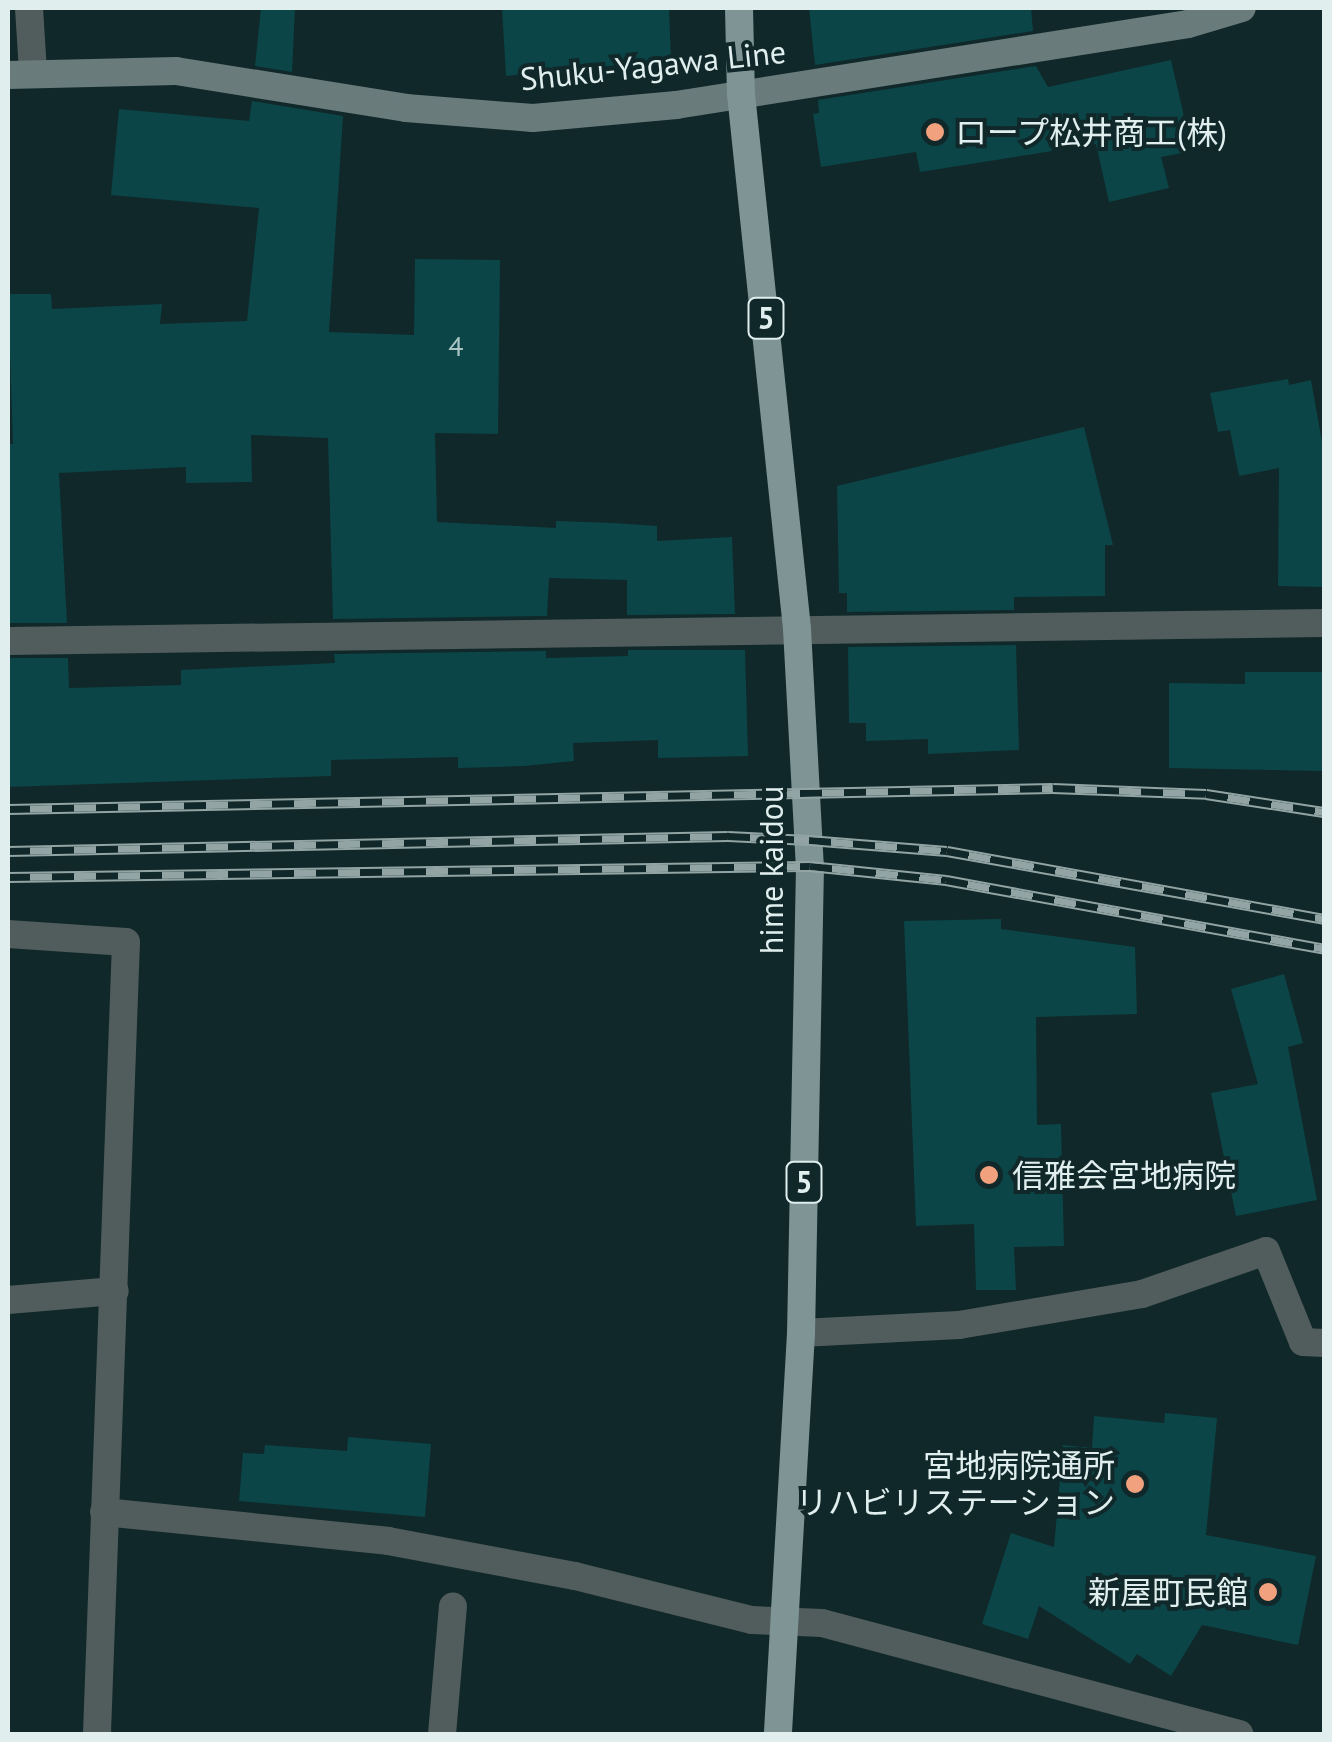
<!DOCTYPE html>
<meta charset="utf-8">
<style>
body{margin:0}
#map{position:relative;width:1332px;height:1742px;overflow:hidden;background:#102829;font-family:"PT Sans","Noto Sans JP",sans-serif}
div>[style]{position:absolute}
.building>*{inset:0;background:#0b4547}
.minor>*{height:28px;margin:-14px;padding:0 14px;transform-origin:14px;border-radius:14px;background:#515c5c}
.secondary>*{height:28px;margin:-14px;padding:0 14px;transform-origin:14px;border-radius:14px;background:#6a7b7c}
.primary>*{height:28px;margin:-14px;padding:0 14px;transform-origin:14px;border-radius:14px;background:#7e9495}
.rail>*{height:11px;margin-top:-5.5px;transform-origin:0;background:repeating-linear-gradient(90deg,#102829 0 22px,#92a4a4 0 44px);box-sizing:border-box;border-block:2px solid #92a4a4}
.dots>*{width:28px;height:28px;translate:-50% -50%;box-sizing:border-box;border:5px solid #102829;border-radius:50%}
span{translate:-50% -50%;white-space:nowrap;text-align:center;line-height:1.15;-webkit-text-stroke:8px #102829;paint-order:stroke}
.number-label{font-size:28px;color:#abc4c4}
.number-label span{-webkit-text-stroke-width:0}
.shield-label span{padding:2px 8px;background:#102829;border:2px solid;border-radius:8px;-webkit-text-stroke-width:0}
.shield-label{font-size:30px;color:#e0eeee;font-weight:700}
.street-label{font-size:32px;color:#e0eeee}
.poi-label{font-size:32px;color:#e0eeee}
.left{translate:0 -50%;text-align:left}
.right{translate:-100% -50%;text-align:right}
.frame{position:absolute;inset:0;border:10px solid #e0eeee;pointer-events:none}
</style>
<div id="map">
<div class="building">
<div style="clip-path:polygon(261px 8px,295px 8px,292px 72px,255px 66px)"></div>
<div style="clip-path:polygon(502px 8px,669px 8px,671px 60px,506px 76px)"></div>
<div style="clip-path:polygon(809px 8px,1031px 8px,1033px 31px,815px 65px)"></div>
<div style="clip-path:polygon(1171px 60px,1192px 151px,1161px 157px,1169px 188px,1109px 202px,1096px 144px,920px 172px,916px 152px,821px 167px,813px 114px,819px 113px,818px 100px,1036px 66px,1048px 87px)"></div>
<div style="clip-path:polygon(252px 101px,343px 116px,329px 332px,414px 335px,415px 259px,500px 260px,498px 434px,435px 433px,437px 522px,556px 528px,556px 521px,613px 523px,657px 526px,657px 541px,732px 537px,735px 614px,627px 615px,627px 580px,549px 578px,547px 616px,333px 619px,328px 438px,251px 435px,252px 482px,186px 483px,186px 467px,59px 473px,67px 623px,9px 623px,8px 444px,13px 444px,8px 294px,51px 294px,52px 309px,162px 304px,160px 324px,247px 321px,259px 208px,111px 195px,119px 109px,249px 121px)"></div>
<div style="clip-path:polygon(1288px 379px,1289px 385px,1311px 380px,1324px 453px,1324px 587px,1278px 586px,1279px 468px,1239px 476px,1230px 430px,1218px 432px,1210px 393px)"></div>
<div style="clip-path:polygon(1084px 427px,1113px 545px,1105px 545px,1105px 596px,1014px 597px,1014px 610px,847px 612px,847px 593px,839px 593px,837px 486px)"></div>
<div style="clip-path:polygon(1016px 645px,1019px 750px,928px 754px,928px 739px,866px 741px,866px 723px,849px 723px,848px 647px)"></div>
<div style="clip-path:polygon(628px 650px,745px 650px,748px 756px,658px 758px,658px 740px,573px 743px,574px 761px,524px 766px,458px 768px,458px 757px,331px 760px,331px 776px,8px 787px,8px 658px,68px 658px,69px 688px,181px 685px,181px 670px,335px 663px,334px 654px,546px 651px,546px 658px,628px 656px)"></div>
<div style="clip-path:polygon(1245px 672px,1324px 672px,1324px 771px,1169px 768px,1169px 683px,1245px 684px)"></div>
<div style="clip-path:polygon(1001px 919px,1001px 929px,1135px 947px,1137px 1014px,1036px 1017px,1037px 1125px,1061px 1124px,1064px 1246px,1014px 1247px,1016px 1290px,976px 1290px,974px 1224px,916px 1226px,904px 921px)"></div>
<div style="clip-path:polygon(1284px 974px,1303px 1043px,1288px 1047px,1317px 1200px,1236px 1216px,1211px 1093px,1258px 1084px,1231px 989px)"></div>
<div style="clip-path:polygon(1165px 1413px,1217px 1418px,1206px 1535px,1316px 1556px,1298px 1645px,1202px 1625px,1171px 1676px,1137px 1654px,1130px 1664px,1039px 1606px,1028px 1639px,982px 1624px,1011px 1533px,1054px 1547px,1063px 1445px,1092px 1448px,1094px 1416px,1164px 1423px)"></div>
<div style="clip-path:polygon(348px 1437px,431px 1444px,425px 1517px,239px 1501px,243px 1453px,264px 1454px,265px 1445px,347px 1451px)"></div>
</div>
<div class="minor">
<div style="left:29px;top:8px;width:63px;rotate:86.4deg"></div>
<div style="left:8px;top:641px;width:1316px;rotate:-0.78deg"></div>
<div style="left:8px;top:934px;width:118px;rotate:3.9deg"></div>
<div style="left:126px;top:942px;width:793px;rotate:92.1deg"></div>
<div style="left:8px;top:1300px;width:107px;rotate:-4.8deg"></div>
<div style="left:801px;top:1333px;width:158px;rotate:-2.9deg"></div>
<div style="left:959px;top:1325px;width:186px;rotate:-9.6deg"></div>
<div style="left:1142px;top:1294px;width:131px;rotate:-19.1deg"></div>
<div style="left:1266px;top:1251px;width:98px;rotate:67.9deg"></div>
<div style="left:1303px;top:1342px;width:21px;rotate:3deg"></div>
<div style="left:104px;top:1512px;width:285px;rotate:5.8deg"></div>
<div style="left:388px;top:1541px;width:190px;rotate:10.6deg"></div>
<div style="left:575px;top:1576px;width:182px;rotate:14deg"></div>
<div style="left:752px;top:1620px;width:70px;rotate:2.5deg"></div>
<div style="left:822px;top:1623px;width:432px;rotate:14.9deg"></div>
<div style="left:442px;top:1734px;width:128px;rotate:-85.1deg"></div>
</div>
<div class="secondary">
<div style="left:8px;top:75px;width:168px;rotate:-1.4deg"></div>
<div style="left:176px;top:71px;width:233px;rotate:9.1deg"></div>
<div style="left:406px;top:108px;width:127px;rotate:4.5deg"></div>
<div style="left:533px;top:118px;width:144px;rotate:-5.2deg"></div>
<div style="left:676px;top:105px;width:518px;rotate:-8.99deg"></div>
<div style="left:1188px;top:24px;width:56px;rotate:-16.5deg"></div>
</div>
<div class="primary">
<div style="left:739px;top:8px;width:86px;rotate:88.7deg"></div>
<div style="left:741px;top:94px;width:538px;rotate:84.02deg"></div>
<div style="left:797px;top:629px;width:237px;rotate:86.9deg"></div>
<div style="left:810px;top:866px;width:467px;rotate:91.1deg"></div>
<div style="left:801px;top:1333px;width:402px;rotate:93.3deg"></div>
</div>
<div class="rail">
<div style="left:8px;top:809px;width:1045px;rotate:-1.15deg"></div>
<div style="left:1053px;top:788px;width:153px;rotate:2.2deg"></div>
<div style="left:1206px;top:794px;width:119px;rotate:8.7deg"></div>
<div style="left:8px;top:851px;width:720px;rotate:-1.19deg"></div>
<div style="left:728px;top:836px;width:81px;rotate:2.8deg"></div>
<div style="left:809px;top:840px;width:138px;rotate:4.6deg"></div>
<div style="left:947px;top:851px;width:383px;rotate:10.2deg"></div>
<div style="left:8px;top:877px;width:802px;rotate:-0.79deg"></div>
<div style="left:810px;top:866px;width:137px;rotate:5.9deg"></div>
<div style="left:946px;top:880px;width:384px;rotate:10.3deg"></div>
</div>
<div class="dots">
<div style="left:935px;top:132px;background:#f1a17e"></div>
<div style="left:989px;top:1175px;background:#f1a17e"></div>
<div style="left:1135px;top:1484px;background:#f1a17e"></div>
<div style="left:1268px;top:1592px;background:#f1a17e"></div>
</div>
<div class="number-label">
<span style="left:456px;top:346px">4</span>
</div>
<div class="shield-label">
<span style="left:766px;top:318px">5</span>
<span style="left:804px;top:1182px">5</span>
</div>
<div class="street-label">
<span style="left:653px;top:65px;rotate:-6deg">Shuku-Yagawa Line</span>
<span style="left:771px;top:870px;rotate:-90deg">hime kaidou</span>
</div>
<div class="poi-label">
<span class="left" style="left:955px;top:132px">ロープ松井商工(株)</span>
<span class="left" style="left:1012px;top:1175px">信雅会宮地病院</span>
<span class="right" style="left:1115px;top:1484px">宮地病院通所<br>リハビリステーション</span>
<span class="right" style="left:1248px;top:1592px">新屋町民館</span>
</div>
<div class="frame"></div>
</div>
